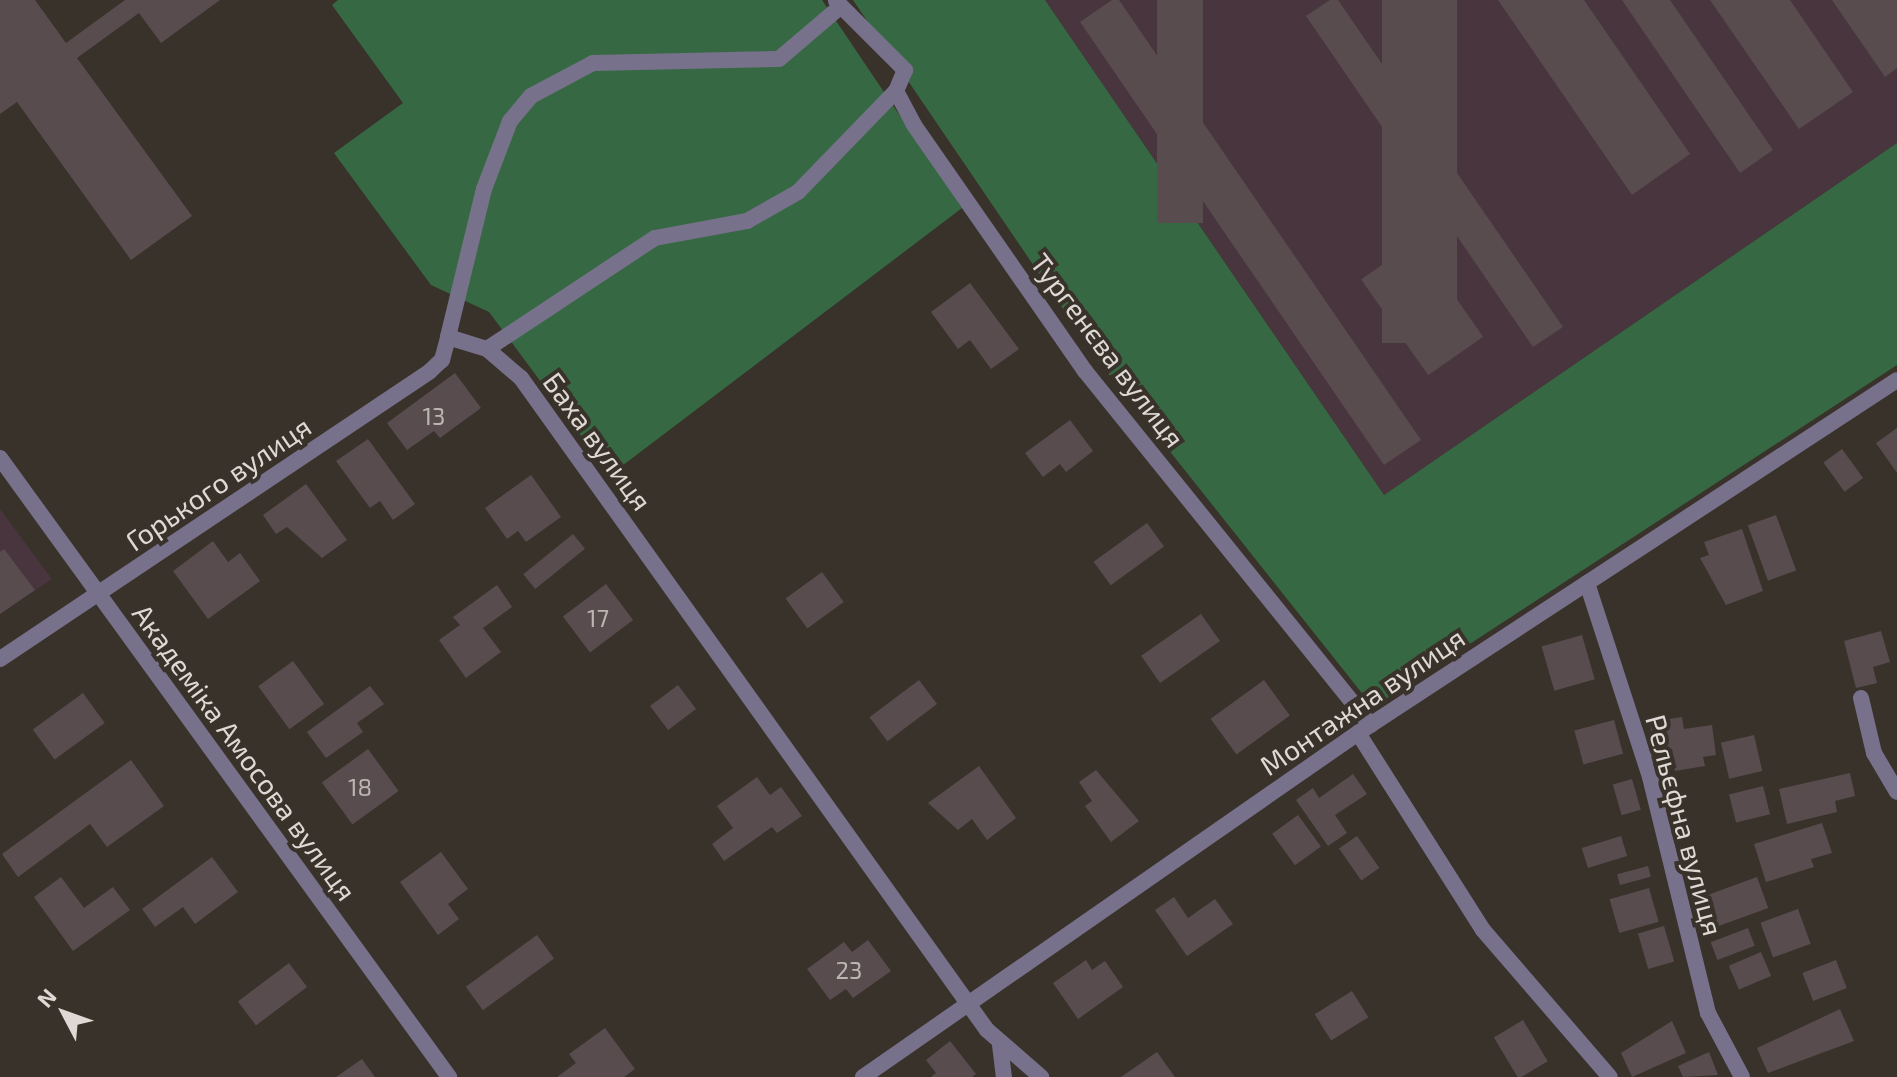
<!DOCTYPE html>
<meta charset="utf-8">
<style>
body{margin:0}
#map{position:relative;width:1897px;height:1077px;overflow:hidden;background:#39322a;font-family:"Exo 2",sans-serif}
div>[style]{position:absolute}
.industrial>*{inset:0;background:#48353d}
.green>*{inset:0;background:#366943}
.building>*{inset:0;background:#584c4f;transform-origin:0 0}
.service>*{height:16px;margin:-8px;padding:0 8px;transform-origin:8px;border-radius:8px;background:#78718b}
.minor>*{height:16px;margin:-8px;padding:0 8px;transform-origin:8px;border-radius:8px;background:#78718b}
span{translate:-50% -50%;white-space:nowrap;text-align:center;line-height:1.15;-webkit-text-stroke:8px #39322a;paint-order:stroke}
.number-label{font-size:24px;color:#bcb6b3}
.number-label span{-webkit-text-stroke-width:0}
.street-label{font-size:28px;color:#ded9d4}
.north{position:absolute;left:24px;top:973px;width:80px;height:80px;-webkit-text-stroke:6px #39322a;paint-order:stroke;rotate:311deg;font-size:22px;font-weight:700;line-height:32px;text-align:center;color:#ded9d4}
.north::after{content:'';display:block;margin:auto;width:28px;height:36px;background:#ded9d4;clip-path:polygon(50% 0,100% 100%,50% 72%,0 100%)}
</style>
<div id="map">
<div class="industrial">
<div style="clip-path:polygon(1045px 0,1897px 0,1897px 143px,1384px 495px)"></div>
<div style="clip-path:polygon(0 509px,52px 579px,0 614px)"></div>
</div>
<div class="green">
<div style="clip-path:polygon(338px 0,822px 0,962px 208px,610px 475px,489px 312px,431px 285px,334px 153px,403px 103px,332px 5px)"></div>
<div style="clip-path:polygon(853px 0,1045px 0,1384px 495px,1897px 143px,1897px 365px,1373px 707px,1102px 366px)"></div>
</div>
<div class="building">
<div style="clip-path:polygon(0 0,35px 0,66px 43px,125px 0,220px 0,161px 43px,139px 13px,77px 58px,192px 216px,131px 260px,17px 102px,0 114px)"></div>
<div style="clip-path:polygon(1112px 0,1119px 0,1421px 440px,1384px 465px,1080px 22px)"></div>
<div style="left:1157px;top:0;width:46px;height:223px"></div>
<div style="clip-path:polygon(1330px 0,1338px 0,1563px 327px,1533px 347px,1306px 16px)"></div>
<div style="left:1382px;top:0;width:75px;height:343px"></div>
<div style="clip-path:polygon(1498px 0,1584px 0,1690px 154px,1632px 195px)"></div>
<div style="clip-path:polygon(1622px 0,1670px 0,1773px 150px,1740px 173px)"></div>
<div style="clip-path:polygon(1710px 0,1790px 0,1853px 92px,1799px 129px)"></div>
<div style="clip-path:polygon(1832px 0,1897px 0,1897px 68px,1885px 77px)"></div>
<div style="left:1416px;top:241px;width:117px;height:67px;rotate:55deg"></div>
<div style="clip-path:polygon(970px 283px,1019px 349px,991px 369px,970px 340px,958px 349px,931px 312px)"></div>
<div style="clip-path:polygon(455px 373px,481px 408px,440px 438px,434px 431px,407px 450px,387px 423px)"></div>
<div style="clip-path:polygon(1070px 420px,1093px 451px,1066px 472px,1060px 464px,1043px 477px,1025px 453px)"></div>
<div style="clip-path:polygon(1897px 428px,1897px 473px,1876px 443px)"></div>
<div style="clip-path:polygon(368px 439px,415px 504px,393px 520px,380px 501px,370px 508px,336px 461px)"></div>
<div style="left:1842px;top:449px;width:36px;height:23px;rotate:54deg"></div>
<div style="clip-path:polygon(531px 475px,561px 517px,526px 542px,518px 531px,507px 539px,485px 508px)"></div>
<div style="clip-path:polygon(306px 484px,347px 540px,322px 558px,287px 527px,276px 534px,263px 515px)"></div>
<div style="left:1776px;top:515px;width:59px;height:30px;rotate:70deg"></div>
<div style="left:1147px;top:523px;width:29px;height:66px;rotate:54deg"></div>
<div style="clip-path:polygon(1742px 529px,1763px 591px,1726px 605px,1700px 558px,1709px 555px,1704px 542px)"></div>
<div style="left:573px;top:534px;width:19px;height:64px;rotate:51deg"></div>
<div style="clip-path:polygon(213px 541px,228px 562px,240px 553px,260px 581px,208px 619px,173px 571px)"></div>
<div style="clip-path:polygon(4px 549px,35px 590px,0 614px,0 552px)"></div>
<div style="left:822px;top:572px;width:37px;height:45px;rotate:54deg"></div>
<div style="left:606px;top:584px;width:45px;height:54px;rotate:53deg"></div>
<div style="clip-path:polygon(497px 585px,512px 607px,483px 628px,501px 652px,466px 678px,439px 640px,460px 625px,453px 617px)"></div>
<div style="left:1201px;top:614px;width:33px;height:73px;rotate:55deg"></div>
<div style="clip-path:polygon(1881px 631px,1890px 662px,1873px 667px,1877px 683px,1856px 688px,1844px 641px)"></div>
<div style="left:1582px;top:635px;width:46px;height:42px;rotate:74deg"></div>
<div style="left:293px;top:661px;width:53px;height:43px;rotate:54deg"></div>
<div style="left:919px;top:680px;width:30px;height:62px;rotate:53deg"></div>
<div style="left:1264px;top:680px;width:44px;height:66px;rotate:54deg"></div>
<div style="left:678px;top:685px;width:30px;height:35px;rotate:53deg"></div>
<div style="clip-path:polygon(370px 686px,384px 704px,357px 723px,363px 732px,326px 758px,307px 732px)"></div>
<div style="left:83px;top:693px;width:37px;height:62px;rotate:54deg"></div>
<div style="clip-path:polygon(1682px 717px,1684px 729px,1712px 725px,1716px 755px,1703px 757px,1705px 766px,1675px 771px,1672px 749px,1654px 752px,1650px 722px)"></div>
<div style="left:1614px;top:720px;width:35px;height:41px;rotate:75deg"></div>
<div style="left:1754px;top:735px;width:37px;height:34px;rotate:77deg"></div>
<div style="left:368px;top:749px;width:52px;height:57px;rotate:54deg"></div>
<div style="clip-path:polygon(131px 760px,164px 806px,107px 847px,90px 824px,18px 877px,2px 854px)"></div>
<div style="clip-path:polygon(979px 766px,1016px 818px,987px 840px,972px 819px,958px 830px,928px 803px)"></div>
<div style="clip-path:polygon(1096px 770px,1139px 821px,1111px 842px,1085px 806px,1092px 801px,1079px 782px)"></div>
<div style="clip-path:polygon(1850px 773px,1855px 796px,1835px 801px,1837px 812px,1787px 824px,1779px 789px)"></div>
<div style="clip-path:polygon(1353px 774px,1367px 794px,1335px 815px,1347px 833px,1328px 846px,1296px 800px,1313px 788px,1319px 798px)"></div>
<div style="clip-path:polygon(757px 777px,770px 795px,781px 787px,802px 816px,777px 833px,772px 827px,724px 861px,712px 844px,733px 828px,717px 806px)"></div>
<div style="left:1632px;top:779px;width:32px;height:20px;rotate:74deg"></div>
<div style="left:1763px;top:786px;width:29px;height:35px;rotate:76deg"></div>
<div style="left:1298px;top:815px;width:39px;height:32px;rotate:54deg"></div>
<div style="clip-path:polygon(1822px 823px,1832px 853px,1811px 859px,1814px 867px,1766px 882px,1754px 844px)"></div>
<div style="left:1357px;top:836px;width:39px;height:22px;rotate:55deg"></div>
<div style="left:1621px;top:836px;width:21px;height:41px;rotate:73deg"></div>
<div style="clip-path:polygon(441px 852px,468px 889px,448px 904px,459px 919px,438px 935px,400px 882px)"></div>
<div style="clip-path:polygon(212px 857px,238px 892px,195px 924px,183px 907px,155px 927px,142px 909px)"></div>
<div style="left:1648px;top:866px;width:11px;height:32px;rotate:75deg"></div>
<div style="clip-path:polygon(61px 877px,84px 908px,113px 887px,130px 910px,73px 951px,34px 897px)"></div>
<div style="left:1757px;top:877px;width:33px;height:60px;rotate:70deg"></div>
<div style="left:1649px;top:888px;width:35px;height:41px;rotate:74deg"></div>
<div style="clip-path:polygon(1174px 897px,1188px 918px,1215px 899px,1233px 924px,1187px 956px,1155px 910px)"></div>
<div style="left:1798px;top:909px;width:37px;height:40px;rotate:70deg"></div>
<div style="left:1664px;top:926px;width:37px;height:27px;rotate:74deg"></div>
<div style="left:1748px;top:928px;width:19px;height:40px;rotate:69deg"></div>
<div style="left:537px;top:935px;width:29px;height:88px;rotate:54deg"></div>
<div style="clip-path:polygon(868px 940px,891px 971px,853px 998px,846px 989px,830px 1000px,807px 969px,844px 942px,852px 952px)"></div>
<div style="left:1761px;top:952px;width:26px;height:35px;rotate:67deg"></div>
<div style="clip-path:polygon(1086px 960px,1092px 970px,1105px 961px,1123px 987px,1078px 1019px,1053px 983px)"></div>
<div style="left:1836px;top:960px;width:30px;height:36px;rotate:69deg"></div>
<div style="left:289px;top:963px;width:30px;height:64px;rotate:53deg"></div>
<div style="left:1352px;top:991px;width:31px;height:44px;rotate:58deg"></div>
<div style="clip-path:polygon(1840px 1009px,1854px 1041px,1768px 1073px,1757px 1048px)"></div>
<div style="left:1523px;top:1020px;width:48px;height:34px;rotate:59deg"></div>
<div style="clip-path:polygon(1672px 1021px,1686px 1053px,1632px 1077px,1621px 1053px)"></div>
<div style="clip-path:polygon(605px 1028px,635px 1069px,624px 1077px,557px 1077px,576px 1063px,569px 1054px)"></div>
<div style="clip-path:polygon(950px 1041px,976px 1074px,972px 1077px,931px 1077px,936px 1073px,926px 1060px)"></div>
<div style="clip-path:polygon(1157px 1052px,1175px 1077px,1121px 1077px)"></div>
<div style="clip-path:polygon(1709px 1052px,1718px 1075px,1683px 1077px,1678px 1066px)"></div>
<div style="clip-path:polygon(362px 1059px,375px 1077px,336px 1077px)"></div>
</div>
<div class="service">
<div style="left:1861px;top:698px;width:57px;rotate:76.7deg"></div>
<div style="left:1874px;top:753px;width:45px;rotate:59.5deg"></div>
<div style="left:1000px;top:1045px;width:32px;rotate:83deg"></div>
</div>
<div class="minor">
<div style="left:836px;top:1px;width:98px;rotate:45deg"></div>
<div style="left:905px;top:70px;width:23px;rotate:113deg"></div>
<div style="left:896px;top:91px;width:38px;rotate:62deg"></div>
<div style="left:914px;top:125px;width:300px;rotate:55.2deg"></div>
<div style="left:1085px;top:371px;width:455px;rotate:51.1deg"></div>
<div style="left:840px;top:7px;width:80px;rotate:139.6deg"></div>
<div style="left:779px;top:59px;width:186px;rotate:178.8deg"></div>
<div style="left:593px;top:63px;width:70px;rotate:152deg"></div>
<div style="left:531px;top:96px;width:33px;rotate:130deg"></div>
<div style="left:510px;top:121px;width:73px;rotate:110.9deg"></div>
<div style="left:484px;top:189px;width:152px;rotate:103.7deg"></div>
<div style="left:448px;top:337px;width:41px;rotate:17.1deg"></div>
<div style="left:487px;top:349px;width:45px;rotate:40.5deg"></div>
<div style="left:521px;top:378px;width:801px;rotate:54.45deg"></div>
<div style="left:987px;top:1030px;width:72px;rotate:41deg"></div>
<div style="left:487px;top:349px;width:201px;rotate:-33.5deg"></div>
<div style="left:655px;top:238px;width:94px;rotate:-10.5deg"></div>
<div style="left:747px;top:221px;width:59px;rotate:-29.6deg"></div>
<div style="left:798px;top:192px;width:141px;rotate:-45.9deg"></div>
<div style="left:0;top:458px;width:765px;rotate:54.04deg"></div>
<div style="left:1587px;top:583px;width:204px;rotate:72deg"></div>
<div style="left:1650px;top:777px;width:243px;rotate:76.2deg"></div>
<div style="left:1708px;top:1013px;width:72px;rotate:62deg"></div>
<div style="left:0;top:659px;width:516px;rotate:-33.78deg"></div>
<div style="left:429px;top:372px;width:18px;rotate:-43deg"></div>
<div style="left:442px;top:360px;width:24px;rotate:-75deg"></div>
<div style="left:1358px;top:733px;width:233px;rotate:57.6deg"></div>
<div style="left:1483px;top:930px;width:194px;rotate:49.2deg"></div>
<div style="left:863px;top:1077px;width:603px;rotate:-34.8deg"></div>
<div style="left:1358px;top:733px;width:644px;rotate:-33.22deg"></div>
</div>
<div class="number-label">
<span style="left:434px;top:416px">13</span>
<span style="left:598px;top:618px">17</span>
<span style="left:360px;top:787px">18</span>
<span style="left:849px;top:970px">23</span>
</div>
<div class="street-label">
<span style="left:1108px;top:350px;rotate:53deg">Тургенєва вулиця</span>
<span style="left:598px;top:441px;rotate:54deg">Баха вулиця</span>
<span style="left:218px;top:483px;rotate:-34deg">Горького вулиця</span>
<span style="left:1362px;top:701px;rotate:-34deg">Монтажна вулиця</span>
<span style="left:245px;top:752px;rotate:54deg">Академіка Амосова вулиця</span>
<span style="left:1685px;top:825px;rotate:75deg">Рельєфна вулиця</span>
</div>
<div class="north">N</div>
</div>
